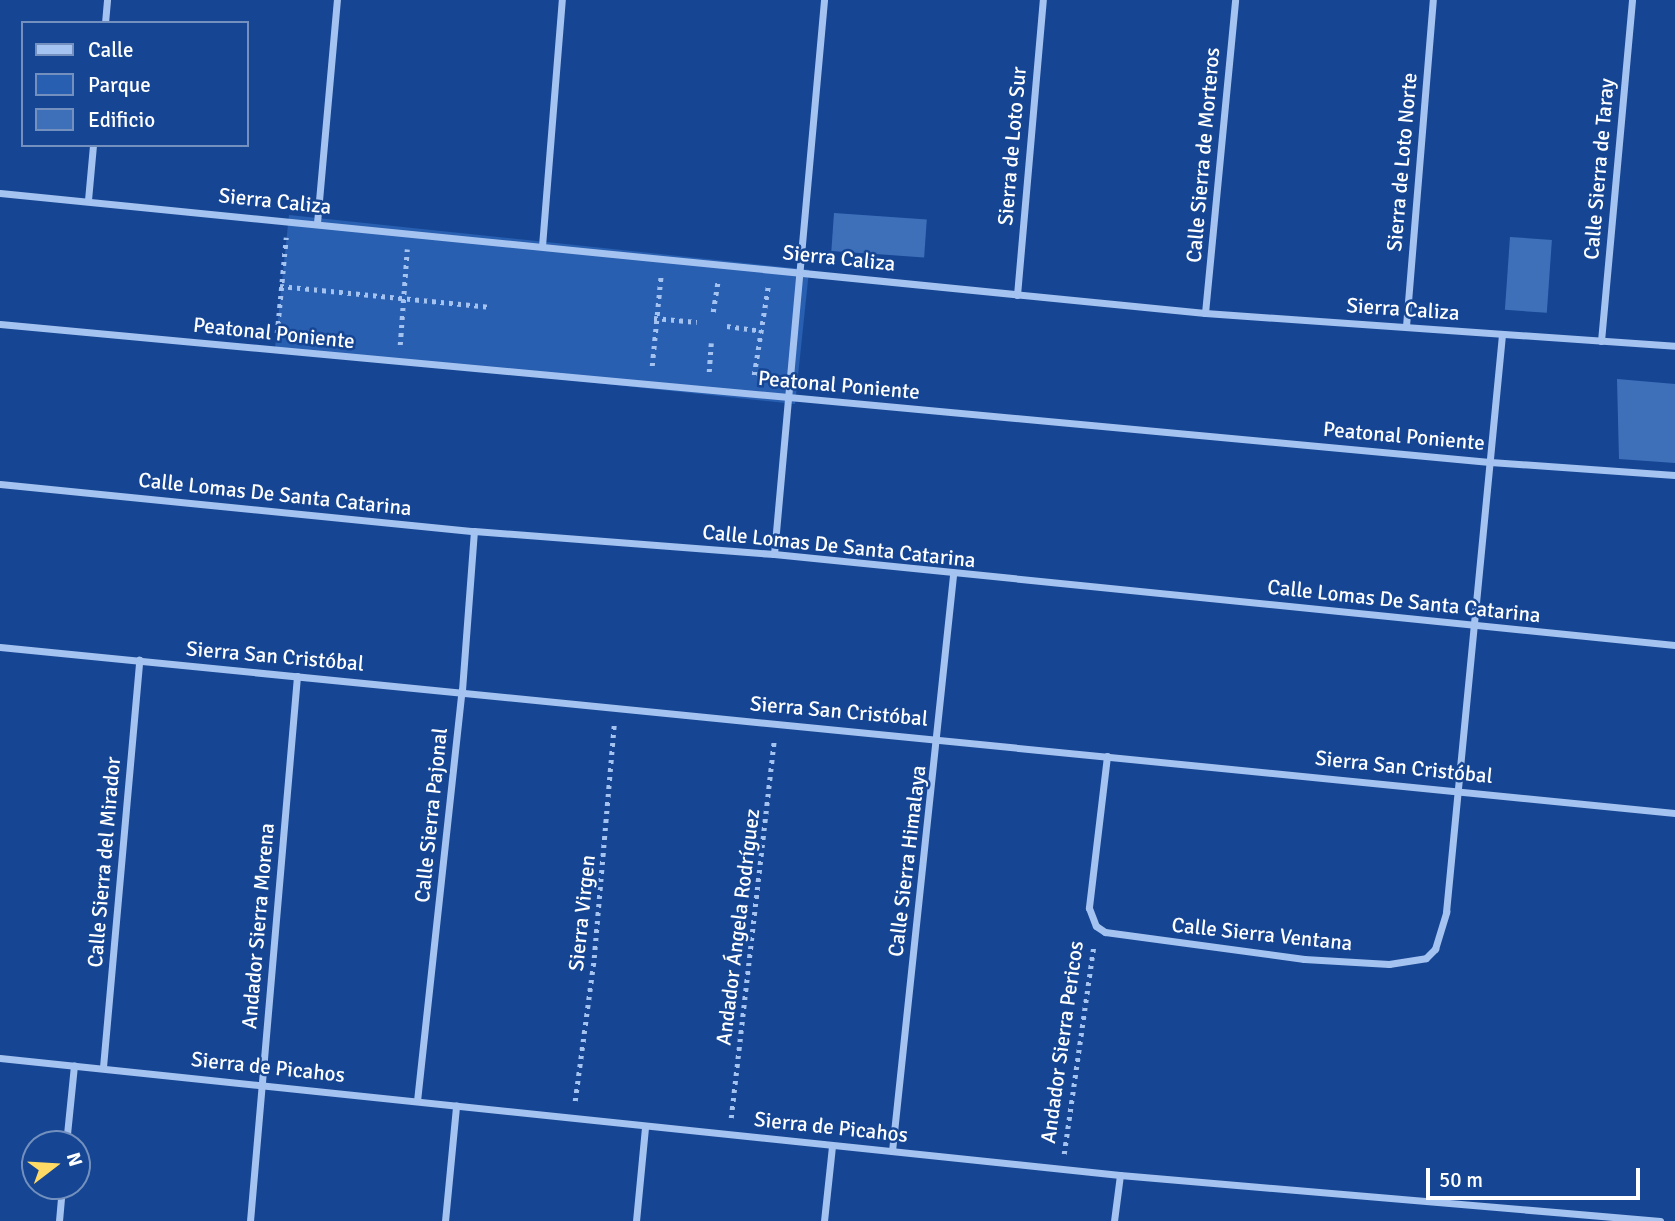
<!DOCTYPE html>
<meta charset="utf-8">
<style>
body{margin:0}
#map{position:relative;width:1675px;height:1221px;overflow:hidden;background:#164693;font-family:Signika,sans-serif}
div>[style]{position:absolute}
.green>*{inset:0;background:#285fb1;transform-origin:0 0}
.building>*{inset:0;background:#3e70ba;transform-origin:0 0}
.path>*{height:4.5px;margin-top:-2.25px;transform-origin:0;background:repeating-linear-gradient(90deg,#a5c3f1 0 3.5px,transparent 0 8.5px)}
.street>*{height:7px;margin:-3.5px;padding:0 3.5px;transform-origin:3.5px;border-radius:3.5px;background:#a5c3f1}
span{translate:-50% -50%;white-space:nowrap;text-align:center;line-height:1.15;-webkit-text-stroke:5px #164693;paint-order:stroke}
.street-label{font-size:21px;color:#fff}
.legend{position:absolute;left:21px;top:21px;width:228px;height:126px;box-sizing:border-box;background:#164693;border:2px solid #7390be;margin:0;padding:9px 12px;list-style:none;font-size:21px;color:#fff}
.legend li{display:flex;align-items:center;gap:14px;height:35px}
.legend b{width:35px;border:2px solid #7390be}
.north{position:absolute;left:21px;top:1130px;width:70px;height:70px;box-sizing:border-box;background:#164693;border:2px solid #7390be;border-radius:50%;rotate:73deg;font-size:19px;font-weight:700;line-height:28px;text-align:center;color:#fff}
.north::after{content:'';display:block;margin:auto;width:24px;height:32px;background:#ffda64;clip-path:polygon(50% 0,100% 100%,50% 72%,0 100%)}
.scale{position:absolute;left:1426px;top:1168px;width:214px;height:32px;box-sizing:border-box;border:4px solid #fff;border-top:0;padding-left:9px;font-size:21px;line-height:24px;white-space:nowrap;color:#fff;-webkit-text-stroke:5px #164693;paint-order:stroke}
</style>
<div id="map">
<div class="green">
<div style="left:289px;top:215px;width:523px;height:135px;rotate:6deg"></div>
</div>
<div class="building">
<div style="left:834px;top:213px;width:93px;height:38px;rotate:4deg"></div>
<div style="left:1510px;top:237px;width:42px;height:73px;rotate:4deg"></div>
<div style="clip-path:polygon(1617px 379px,1675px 384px,1675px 463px,1619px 459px)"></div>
</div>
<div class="path">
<div style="left:280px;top:286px;width:212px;rotate:5.7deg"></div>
<div style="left:713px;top:312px;width:32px;rotate:-81deg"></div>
<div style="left:654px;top:318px;width:43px;rotate:5.3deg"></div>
<div style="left:727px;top:326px;width:35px;rotate:8deg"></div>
<div style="left:277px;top:333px;width:96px;rotate:-84.6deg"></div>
<div style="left:400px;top:345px;width:96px;rotate:-85.8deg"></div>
<div style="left:652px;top:366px;width:92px;rotate:-84.4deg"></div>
<div style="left:709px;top:372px;width:29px;rotate:-86deg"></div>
<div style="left:754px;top:375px;width:89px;rotate:-81deg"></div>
<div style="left:575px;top:1101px;width:144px;rotate:-82.4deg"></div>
<div style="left:594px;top:958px;width:235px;rotate:-85.1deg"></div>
<div style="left:731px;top:1118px;width:379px;rotate:-83.5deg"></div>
<div style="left:1064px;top:1154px;width:212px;rotate:-81.9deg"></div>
</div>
<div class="street">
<div style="left:105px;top:23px;width:23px;rotate:-85deg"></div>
<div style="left:0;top:193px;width:1211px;rotate:5.69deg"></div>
<div style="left:1205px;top:313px;width:471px;rotate:4deg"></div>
<div style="left:88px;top:200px;width:55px;rotate:-84.8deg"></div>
<div style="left:317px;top:223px;width:224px;rotate:-84.9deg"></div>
<div style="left:542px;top:246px;width:247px;rotate:-85.4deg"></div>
<div style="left:1017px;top:295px;width:296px;rotate:-85deg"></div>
<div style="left:1205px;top:313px;width:314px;rotate:-84.5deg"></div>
<div style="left:0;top:324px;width:1496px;rotate:5.29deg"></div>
<div style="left:1490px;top:462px;width:185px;rotate:4deg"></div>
<div style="left:1406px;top:326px;width:327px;rotate:-85.3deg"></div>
<div style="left:1601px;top:341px;width:342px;rotate:-84.8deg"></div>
<div style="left:0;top:484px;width:476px;rotate:5.7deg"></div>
<div style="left:474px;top:531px;width:301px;rotate:4.4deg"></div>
<div style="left:774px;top:554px;width:906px;rotate:5.77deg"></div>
<div style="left:774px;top:554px;width:556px;rotate:-84.84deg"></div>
<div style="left:0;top:647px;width:1683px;rotate:5.66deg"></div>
<div style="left:1107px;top:756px;width:153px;rotate:96.8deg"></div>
<div style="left:1089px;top:908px;width:19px;rotate:69deg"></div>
<div style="left:1096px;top:926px;width:11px;rotate:34deg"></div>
<div style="left:1105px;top:932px;width:201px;rotate:7.7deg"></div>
<div style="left:1304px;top:959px;width:85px;rotate:3.4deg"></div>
<div style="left:1389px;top:964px;width:37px;rotate:-9deg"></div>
<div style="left:1426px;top:958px;width:13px;rotate:-45deg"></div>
<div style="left:1435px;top:949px;width:39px;rotate:-73deg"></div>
<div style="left:1446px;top:912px;width:580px;rotate:-84.46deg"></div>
<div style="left:0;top:1058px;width:1126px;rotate:5.96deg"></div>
<div style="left:1120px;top:1175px;width:542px;rotate:4.87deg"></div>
<div style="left:103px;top:1067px;width:409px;rotate:-84.9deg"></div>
<div style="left:417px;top:1101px;width:413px;rotate:-83.8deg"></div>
<div style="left:462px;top:690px;width:159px;rotate:-85.7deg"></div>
<div style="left:66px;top:1144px;width:79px;rotate:-84.2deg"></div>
<div style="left:892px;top:1151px;width:579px;rotate:-83.95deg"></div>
<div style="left:59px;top:1221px;width:35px;rotate:-85deg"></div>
<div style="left:250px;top:1221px;width:547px;rotate:-85.07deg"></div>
<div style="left:445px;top:1221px;width:116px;rotate:-84.5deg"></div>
<div style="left:636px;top:1221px;width:94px;rotate:-84.5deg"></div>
<div style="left:824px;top:1221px;width:75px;rotate:-83.9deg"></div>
<div style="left:1114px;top:1221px;width:46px;rotate:-82.6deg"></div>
</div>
<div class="street-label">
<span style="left:1012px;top:146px;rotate:-85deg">Sierra de Loto Sur</span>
<span style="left:1203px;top:155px;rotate:-85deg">Calle Sierra de Morteros</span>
<span style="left:1402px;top:162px;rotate:-85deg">Sierra de Loto Norte</span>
<span style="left:1599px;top:169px;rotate:-85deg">Calle Sierra de Taray</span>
<span style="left:275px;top:201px;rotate:6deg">Sierra Caliza</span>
<span style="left:839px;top:258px;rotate:6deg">Sierra Caliza</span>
<span style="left:1403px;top:309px;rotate:4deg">Sierra Caliza</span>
<span style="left:274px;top:333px;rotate:6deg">Peatonal Poniente</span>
<span style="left:839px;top:385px;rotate:5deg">Peatonal Poniente</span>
<span style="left:1404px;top:436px;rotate:5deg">Peatonal Poniente</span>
<span style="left:275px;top:494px;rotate:6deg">Calle Lomas De Santa Catarina</span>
<span style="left:839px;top:546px;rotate:6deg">Calle Lomas De Santa Catarina</span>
<span style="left:1404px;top:601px;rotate:6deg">Calle Lomas De Santa Catarina</span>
<span style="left:275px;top:656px;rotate:5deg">Sierra San Cristóbal</span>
<span style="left:839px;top:711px;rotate:5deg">Sierra San Cristóbal</span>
<span style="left:1404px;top:767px;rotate:6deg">Sierra San Cristóbal</span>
<span style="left:431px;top:815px;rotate:-84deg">Calle Sierra Pajonal</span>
<span style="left:907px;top:861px;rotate:-83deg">Calle Sierra Himalaya</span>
<span style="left:104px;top:862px;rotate:-85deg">Calle Sierra del Mirador</span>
<span style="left:582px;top:913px;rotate:-84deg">Sierra Virgen</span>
<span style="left:258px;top:926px;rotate:-85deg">Andador Sierra Morena</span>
<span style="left:738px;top:927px;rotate:-83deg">Andador Ángela Rodríguez</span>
<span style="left:1262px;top:934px;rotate:6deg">Calle Sierra Ventana</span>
<span style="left:1062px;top:1042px;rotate:-82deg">Andador Sierra Pericos</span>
<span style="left:268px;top:1067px;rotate:6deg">Sierra de Picahos</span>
<span style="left:831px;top:1127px;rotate:6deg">Sierra de Picahos</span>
</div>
<ul class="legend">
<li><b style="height:9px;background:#a5c3f1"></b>Calle</li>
<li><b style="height:19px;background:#285fb1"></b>Parque</li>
<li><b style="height:19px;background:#3e70ba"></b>Edificio</li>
</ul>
<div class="north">N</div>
<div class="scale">50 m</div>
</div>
